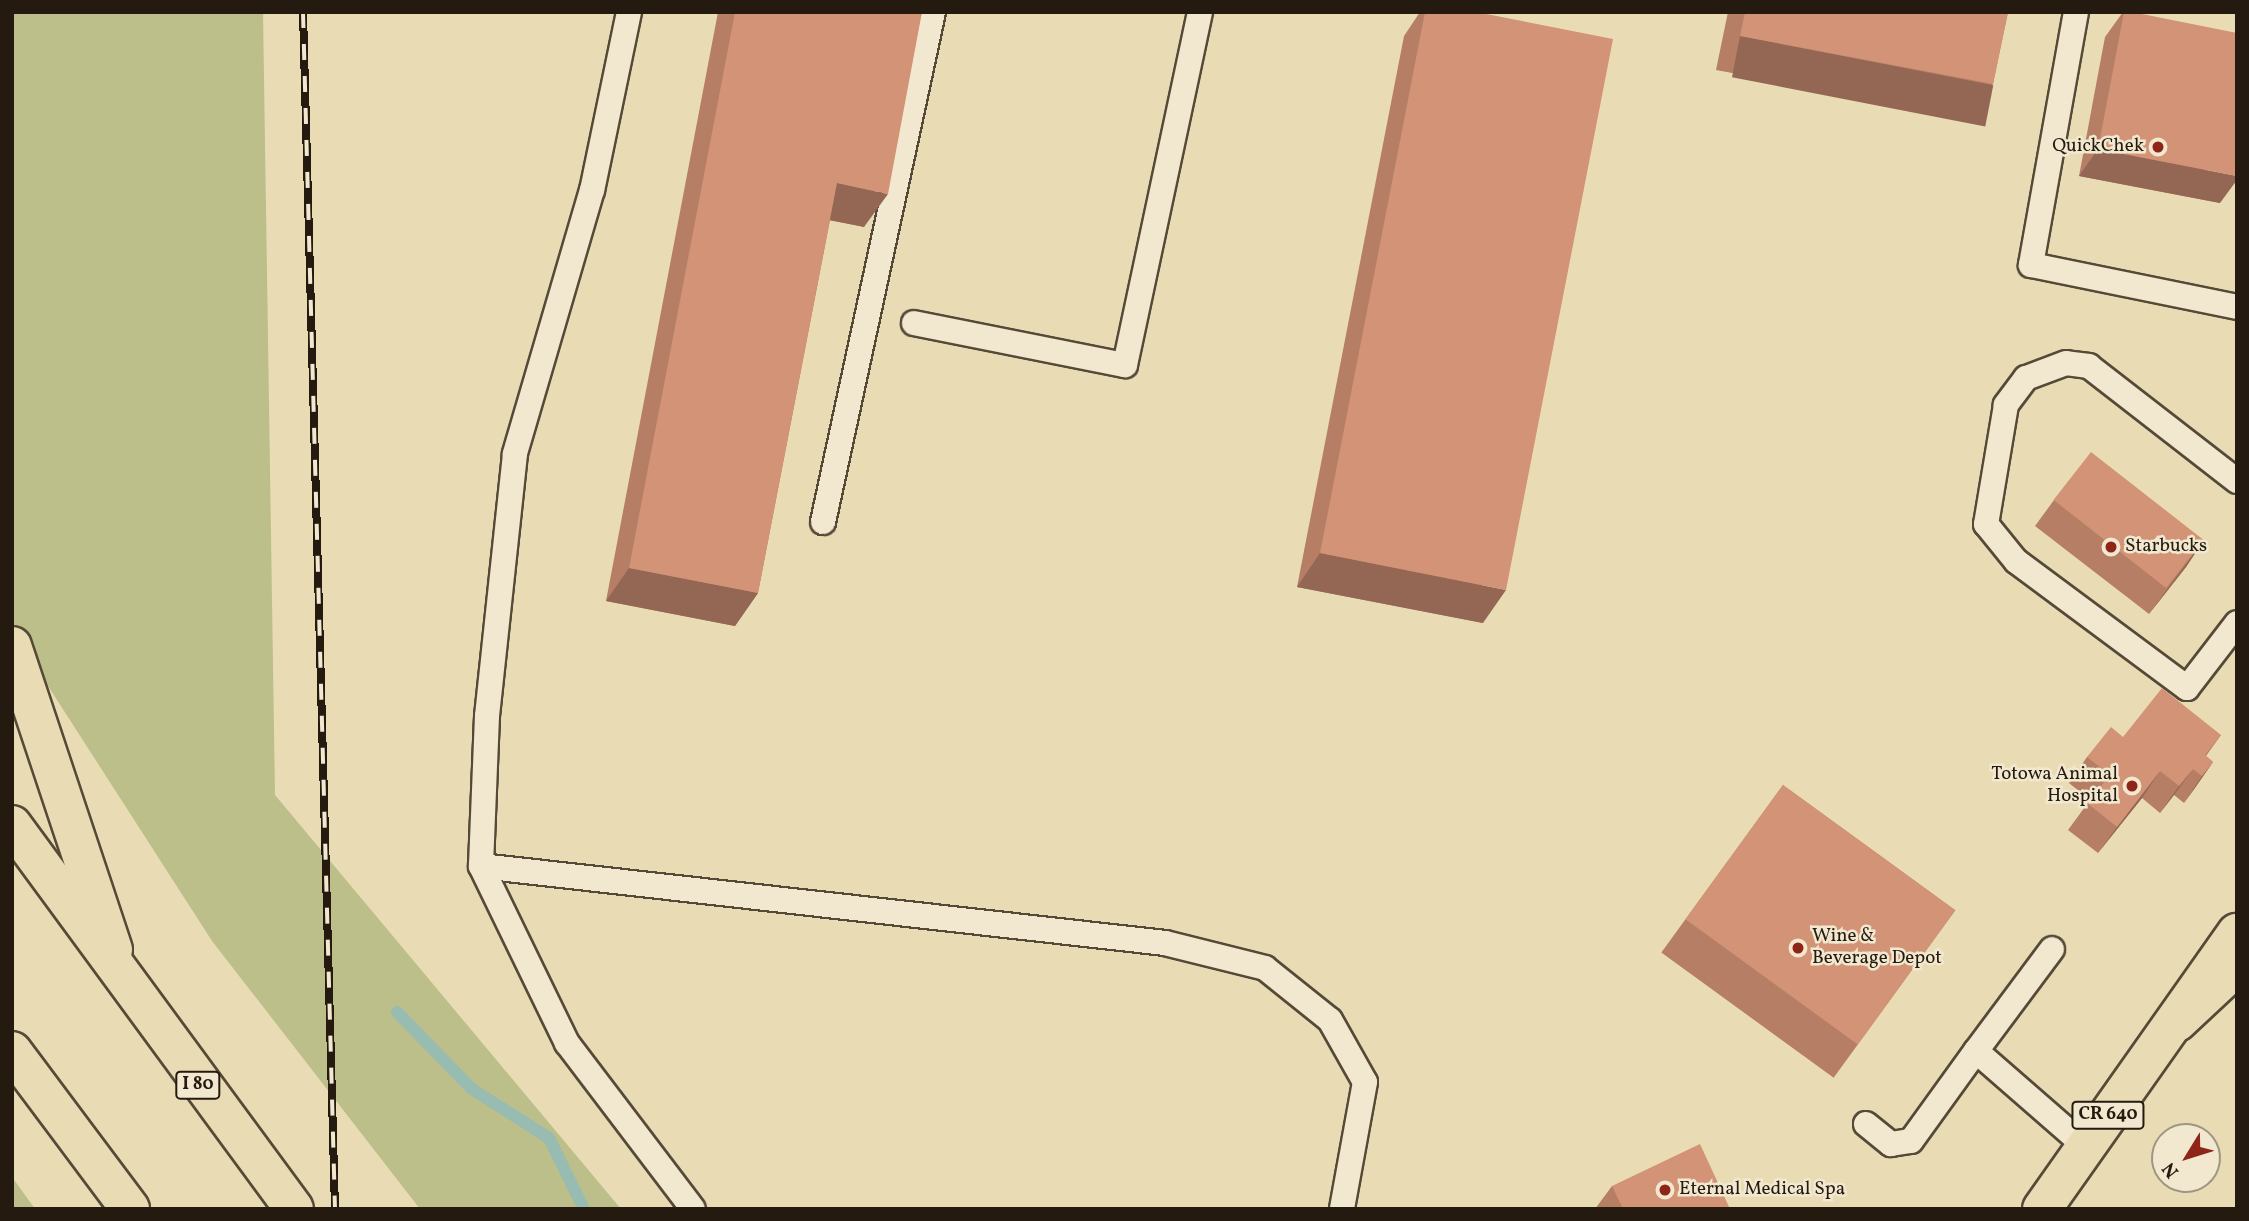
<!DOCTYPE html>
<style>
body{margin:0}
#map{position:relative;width:2249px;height:1221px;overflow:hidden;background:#e9dcb5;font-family:Vollkorn,serif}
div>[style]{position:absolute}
.green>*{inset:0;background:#bcbf89}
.stream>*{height:12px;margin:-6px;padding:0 6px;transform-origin:6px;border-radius:6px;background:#98bbb2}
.roads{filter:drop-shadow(2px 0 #554a38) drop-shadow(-2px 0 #554a38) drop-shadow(0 2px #554a38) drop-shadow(0 -2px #554a38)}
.service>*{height:24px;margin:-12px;padding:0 12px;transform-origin:12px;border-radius:12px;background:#f1e8cf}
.primary>*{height:38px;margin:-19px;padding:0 19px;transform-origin:19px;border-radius:19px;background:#e9dcb5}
.trunk>*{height:38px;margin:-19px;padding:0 19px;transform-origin:19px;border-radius:19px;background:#e9dcb5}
.motorway>*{height:38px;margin:-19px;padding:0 19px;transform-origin:19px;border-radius:19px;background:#e9dcb5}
.rail>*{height:8px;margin-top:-4px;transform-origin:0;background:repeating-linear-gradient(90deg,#f1e8cf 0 16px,#241a0f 0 32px);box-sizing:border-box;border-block:2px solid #241a0f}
.wall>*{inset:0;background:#b57e65;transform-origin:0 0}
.shaded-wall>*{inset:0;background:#936753;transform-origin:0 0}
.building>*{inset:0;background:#d29376;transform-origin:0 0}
.dots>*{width:19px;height:19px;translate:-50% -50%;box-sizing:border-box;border:4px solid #f1e8cf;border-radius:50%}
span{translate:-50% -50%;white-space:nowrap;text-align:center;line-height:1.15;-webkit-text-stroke:5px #f1e8cf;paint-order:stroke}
.shield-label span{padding:2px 5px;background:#f1e8cf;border:2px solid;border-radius:5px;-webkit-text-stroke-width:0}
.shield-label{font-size:18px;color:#241a0f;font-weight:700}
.poi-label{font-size:19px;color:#241a0f}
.right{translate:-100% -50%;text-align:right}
.left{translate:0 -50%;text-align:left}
.frame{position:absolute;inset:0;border:14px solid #241a0f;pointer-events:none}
.north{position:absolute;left:2151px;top:1123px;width:70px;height:70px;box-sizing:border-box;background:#f1e8cf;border:2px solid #9f9682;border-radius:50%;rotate:232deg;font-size:19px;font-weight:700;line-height:28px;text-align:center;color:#241a0f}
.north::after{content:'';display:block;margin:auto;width:24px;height:32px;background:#8f2418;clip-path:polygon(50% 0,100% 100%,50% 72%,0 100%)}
</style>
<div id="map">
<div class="green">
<div style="clip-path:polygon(12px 12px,263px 12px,275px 795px,621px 1209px,420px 1209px,212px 941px,12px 630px)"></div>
<div style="clip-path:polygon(12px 1177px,35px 1209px,12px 1209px)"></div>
</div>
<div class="stream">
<div style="left:397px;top:1012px;width:107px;rotate:45.8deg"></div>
<div style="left:472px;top:1089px;width:91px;rotate:32.5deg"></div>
<div style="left:549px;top:1138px;width:79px;rotate:63.8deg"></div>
</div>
<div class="roads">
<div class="service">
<div style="left:629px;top:12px;width:182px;rotate:101.7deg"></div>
<div style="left:592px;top:190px;width:275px;rotate:106.3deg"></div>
<div style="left:515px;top:454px;width:263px;rotate:96.1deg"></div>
<div style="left:487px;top:716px;width:150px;rotate:92.3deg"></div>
<div style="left:481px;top:866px;width:197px;rotate:64.1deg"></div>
<div style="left:567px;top:1043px;width:208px;rotate:52.8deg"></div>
<div style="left:2076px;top:12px;width:257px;rotate:100.1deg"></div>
<div style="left:2031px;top:265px;width:210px;rotate:11.5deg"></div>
<div style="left:914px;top:323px;width:215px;rotate:11.3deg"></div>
<div style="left:1125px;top:365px;width:361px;rotate:-78deg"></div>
<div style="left:2237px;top:481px;width:187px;rotate:-142.2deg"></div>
<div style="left:2089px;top:366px;width:23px;rotate:-173deg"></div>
<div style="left:2066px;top:363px;width:43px;rotate:159.4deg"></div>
<div style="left:2026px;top:378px;width:34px;rotate:127deg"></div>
<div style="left:2006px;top:405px;width:121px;rotate:99.5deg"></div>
<div style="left:1986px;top:524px;width:48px;rotate:51deg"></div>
<div style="left:2016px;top:561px;width:213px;rotate:36.6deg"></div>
<div style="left:2187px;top:688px;width:82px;rotate:-52.4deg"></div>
<div style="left:823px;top:522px;width:522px;rotate:-77.83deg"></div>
<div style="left:481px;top:866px;width:688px;rotate:6.42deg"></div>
<div style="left:1165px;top:943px;width:103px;rotate:14deg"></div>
<div style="left:1265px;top:968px;width:83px;rotate:38.7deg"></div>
<div style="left:1330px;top:1020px;width:71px;rotate:60.6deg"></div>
<div style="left:1365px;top:1082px;width:129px;rotate:100.3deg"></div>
<div style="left:1976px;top:1051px;width:127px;rotate:-53.3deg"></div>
<div style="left:1866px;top:1124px;width:32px;rotate:39deg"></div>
<div style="left:1891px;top:1144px;width:20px;rotate:-9deg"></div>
<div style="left:1911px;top:1141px;width:111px;rotate:-54.2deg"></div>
<div style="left:1976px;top:1051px;width:145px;rotate:41.1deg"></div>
</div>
<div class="primary">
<div style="left:2042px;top:1209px;width:338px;rotate:-54.8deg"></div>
</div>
<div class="trunk">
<div style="left:2177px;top:1022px;width:82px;rotate:-43deg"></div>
</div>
<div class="motorway">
<div style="left:12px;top:646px;width:320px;rotate:71.6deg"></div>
<div style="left:12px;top:825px;width:476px;rotate:53.7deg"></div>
<div style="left:12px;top:1051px;width:197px;rotate:53.2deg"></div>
</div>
</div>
<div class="rail">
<div style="left:303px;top:12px;width:1197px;rotate:88.47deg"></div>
</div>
<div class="wall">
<div style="clip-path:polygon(718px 12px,922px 12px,864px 227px,830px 220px,758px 593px,735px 626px,606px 601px)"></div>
<div style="clip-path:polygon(1420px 12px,1476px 12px,1483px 623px,1297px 587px,1404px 36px)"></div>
<div style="clip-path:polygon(1728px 12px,2008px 12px,1993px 84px,1970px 118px,1716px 70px)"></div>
<div style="clip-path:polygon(2123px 12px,2132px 12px,2220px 203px,2079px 176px,2105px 37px)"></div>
<div style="clip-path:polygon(2054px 500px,2204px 540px,2186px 567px,2149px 614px,2035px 526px)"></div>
<div style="clip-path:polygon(2221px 735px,2206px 756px,2213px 762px,2184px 803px,2174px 795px,2160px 813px,2142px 798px,2098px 853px,2068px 830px,2090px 800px,2069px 783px,2087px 757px,2123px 737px)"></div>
<div style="left:1783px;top:785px;width:213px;height:207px;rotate:36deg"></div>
<div style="clip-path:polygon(1612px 1186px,1730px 1209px,1595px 1209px)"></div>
</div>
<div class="shaded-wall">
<div style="left:1740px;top:36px;width:258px;height:42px;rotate:11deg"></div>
<div style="clip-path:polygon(2098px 149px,2237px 176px,2237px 180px,2220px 203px,2079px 176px)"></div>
<div style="clip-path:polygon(837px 183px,888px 194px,864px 227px,813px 217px)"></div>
<div style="clip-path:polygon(2204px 540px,2186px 567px,2149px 614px,2168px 588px)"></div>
<div style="clip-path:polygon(1320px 553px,1506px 590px,1483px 623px,1297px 587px)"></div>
<div style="clip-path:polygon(629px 568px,758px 593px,735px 626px,606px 601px)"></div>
<div style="clip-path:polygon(2213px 762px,2195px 788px,2184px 803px,2202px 776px)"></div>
<div style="clip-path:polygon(2193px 769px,2174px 795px,2160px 813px,2179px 786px)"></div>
<div style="clip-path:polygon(2160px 771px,2142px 798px,2098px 853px,2117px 827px)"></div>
</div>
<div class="building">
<div style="clip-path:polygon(735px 12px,922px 12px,888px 194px,837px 183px,758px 593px,629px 568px)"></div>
<div style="clip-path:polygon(1425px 12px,1476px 12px,1613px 39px,1506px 590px,1320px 553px)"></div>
<div style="clip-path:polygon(1745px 12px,2008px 12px,1993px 84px,1740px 36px)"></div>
<div style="clip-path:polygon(2124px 12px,2132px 12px,2237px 33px,2237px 176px,2098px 149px)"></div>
<div style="left:2091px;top:452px;width:143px;height:61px;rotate:38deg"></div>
<div style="clip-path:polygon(2162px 688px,2221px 735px,2205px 755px,2213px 762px,2202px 776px,2193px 769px,2179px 786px,2160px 771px,2117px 827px,2087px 803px,2110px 775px,2087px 757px,2111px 727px,2123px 737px)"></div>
<div style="left:1783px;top:785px;width:213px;height:166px;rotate:36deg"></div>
<div style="clip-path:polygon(1700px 1144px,1730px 1209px,1623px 1209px,1612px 1186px)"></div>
</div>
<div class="dots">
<div style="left:2158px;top:147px;background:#8f2418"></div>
<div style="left:2111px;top:547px;background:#8f2418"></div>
<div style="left:2132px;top:786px;background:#8f2418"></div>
<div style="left:1798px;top:948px;background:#8f2418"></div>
<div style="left:1665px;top:1190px;background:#8f2418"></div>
</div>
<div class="shield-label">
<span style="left:198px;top:1085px">I 80</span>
<span style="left:2108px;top:1115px">CR 640</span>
</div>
<div class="poi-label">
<span class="right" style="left:2144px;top:147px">QuickChek</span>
<span class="left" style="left:2125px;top:547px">Starbucks</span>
<span class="right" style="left:2118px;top:786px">Totowa Animal<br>Hospital</span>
<span class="left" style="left:1812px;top:948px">Wine &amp;<br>Beverage Depot</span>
<span class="left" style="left:1679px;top:1190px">Eternal Medical Spa</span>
</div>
<div class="frame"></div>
<div class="north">N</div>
</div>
